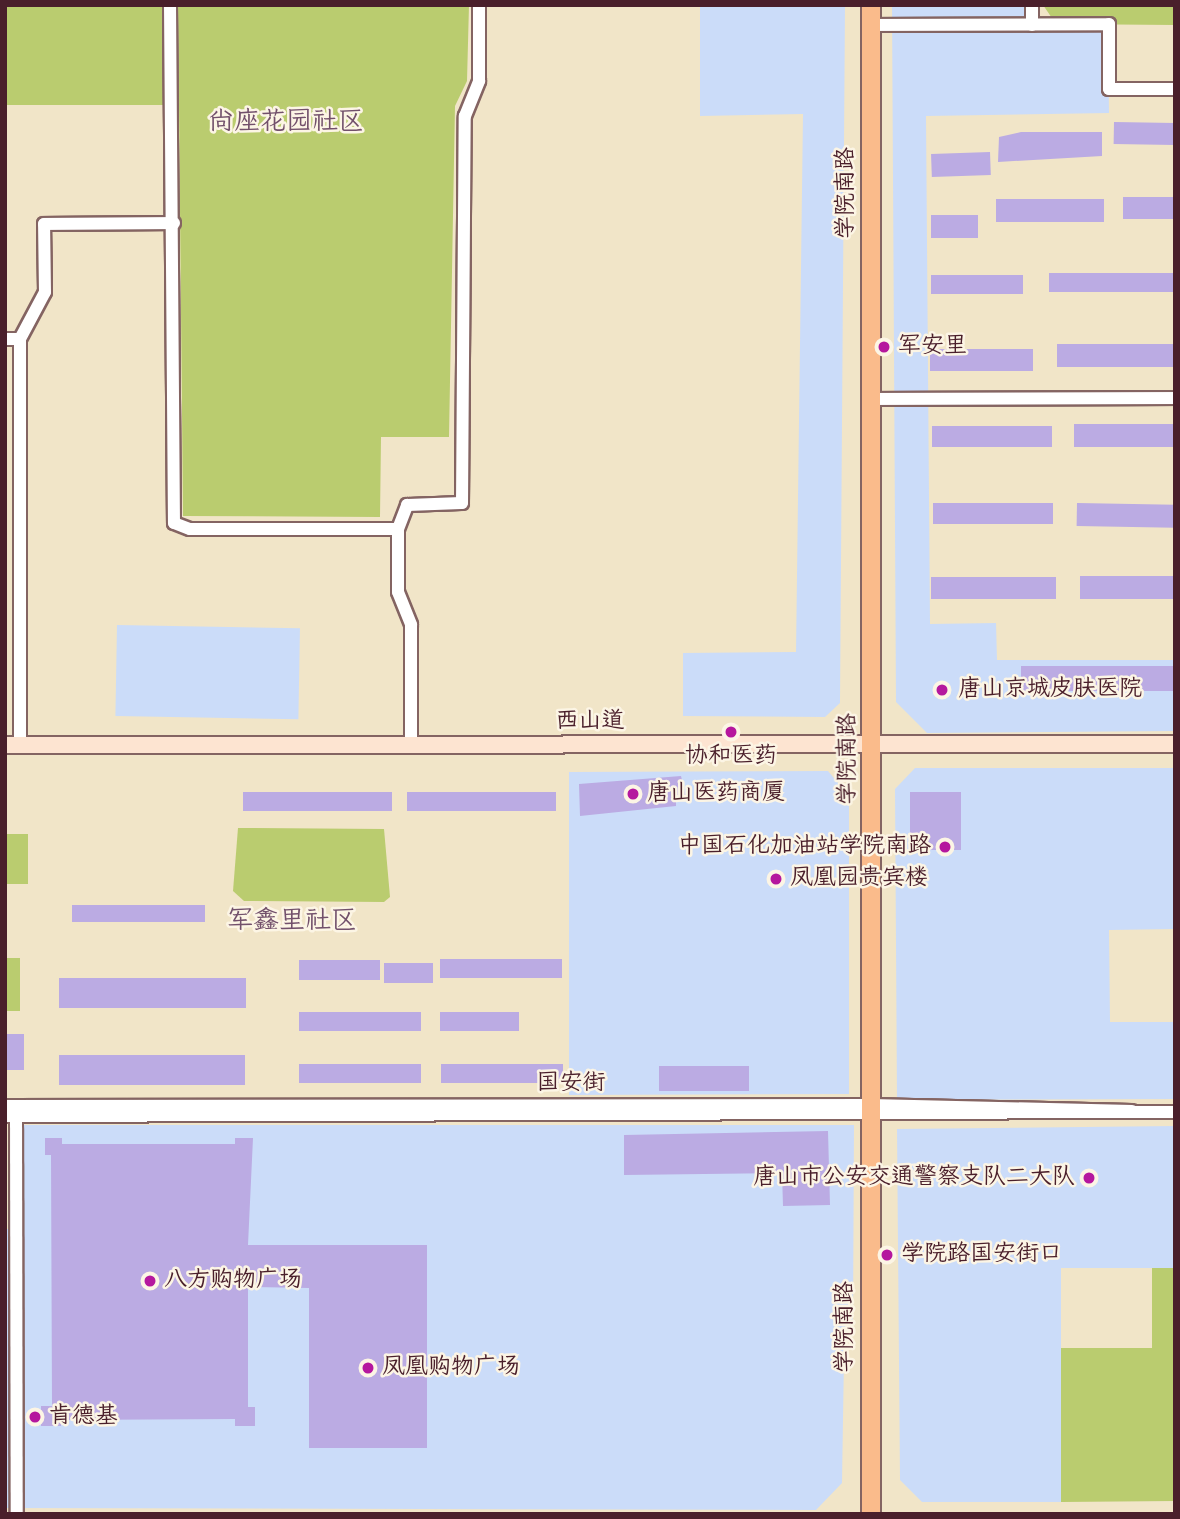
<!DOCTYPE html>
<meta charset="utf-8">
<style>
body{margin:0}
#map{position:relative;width:1180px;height:1519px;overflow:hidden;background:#f1e5c8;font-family:"Indie Flower","LXGW WenKai TC",sans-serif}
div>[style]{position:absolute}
.built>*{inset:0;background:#cbdcf9;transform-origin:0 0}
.green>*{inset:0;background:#bacc6f;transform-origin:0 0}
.building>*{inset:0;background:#bbabe3;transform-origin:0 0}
.roads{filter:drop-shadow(2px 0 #846462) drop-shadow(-2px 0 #846462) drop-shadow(0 2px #846462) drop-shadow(0 -2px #846462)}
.street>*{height:12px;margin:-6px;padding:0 6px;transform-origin:6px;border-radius:6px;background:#fff}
.secondary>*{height:16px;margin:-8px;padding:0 8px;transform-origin:8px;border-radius:8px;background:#fde4d1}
.primary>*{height:18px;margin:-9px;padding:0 9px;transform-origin:9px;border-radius:9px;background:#fabb8b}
.dots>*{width:19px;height:19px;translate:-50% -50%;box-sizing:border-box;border:4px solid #fcf5e5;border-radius:50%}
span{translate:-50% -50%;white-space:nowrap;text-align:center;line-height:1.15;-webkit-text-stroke:5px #fcf5e5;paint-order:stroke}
.street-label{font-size:23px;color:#4a1f2b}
.poi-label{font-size:23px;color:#4a1f2b}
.left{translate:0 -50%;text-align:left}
.right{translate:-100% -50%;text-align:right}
.quarter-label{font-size:26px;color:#72506b}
.frame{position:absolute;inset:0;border:7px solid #4a1f2b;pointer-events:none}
</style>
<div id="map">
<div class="built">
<div style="clip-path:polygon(700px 5px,845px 5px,840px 703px,825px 717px,683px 716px,683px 653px,796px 652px,803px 114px,700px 116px)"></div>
<div style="clip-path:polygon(892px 5px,1030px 5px,1030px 31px,1108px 31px,1109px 113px,926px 116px,930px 624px,996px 623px,997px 660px,1175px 660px,1175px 731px,927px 733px,896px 702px)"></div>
<div style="left:117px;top:625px;width:183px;height:91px;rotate:1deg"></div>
<div style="clip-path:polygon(915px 768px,1175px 768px,1175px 929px,1109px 930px,1110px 1022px,1175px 1022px,1175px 1099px,897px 1100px,895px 789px)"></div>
<div style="clip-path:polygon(828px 771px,849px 796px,849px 1094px,569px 1095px,569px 772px)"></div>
<div style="clip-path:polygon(18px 1125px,854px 1125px,853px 1318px,844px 1356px,842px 1483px,816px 1510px,5px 1508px,5px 1229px,18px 1229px)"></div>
<div style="clip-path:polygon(1175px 1126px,1175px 1268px,1061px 1268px,1061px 1502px,922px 1502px,900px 1480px,897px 1129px)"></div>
</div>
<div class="green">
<div style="left:5px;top:5px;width:159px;height:100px"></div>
<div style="clip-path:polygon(178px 5px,469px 5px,467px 81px,455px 106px,449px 437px,381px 437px,380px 517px,183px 516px)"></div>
<div style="clip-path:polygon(1043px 5px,1175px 5px,1175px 25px,1056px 24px)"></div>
<div style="clip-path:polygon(238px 828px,384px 829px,390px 897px,384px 902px,244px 901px,233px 891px)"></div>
<div style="left:5px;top:834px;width:23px;height:50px"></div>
<div style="left:20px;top:958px;width:53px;height:15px;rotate:90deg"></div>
<div style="clip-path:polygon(1152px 1268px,1175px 1268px,1175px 1501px,1061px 1502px,1061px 1348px,1152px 1348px)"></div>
</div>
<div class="building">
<div style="left:1114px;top:122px;width:61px;height:22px;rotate:1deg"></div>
<div style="clip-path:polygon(1021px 132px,1102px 132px,1102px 156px,998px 162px,999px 137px)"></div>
<div style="left:990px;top:152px;width:23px;height:59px;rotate:88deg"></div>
<div style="left:1123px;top:197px;width:52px;height:22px"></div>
<div style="left:996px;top:199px;width:108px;height:23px"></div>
<div style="left:931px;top:215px;width:47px;height:23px"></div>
<div style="left:1049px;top:273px;width:126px;height:19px"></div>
<div style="left:931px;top:275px;width:92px;height:19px"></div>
<div style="left:1175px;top:344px;width:23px;height:118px;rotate:90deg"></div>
<div style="left:1033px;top:349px;width:22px;height:103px;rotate:90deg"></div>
<div style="left:1074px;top:424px;width:101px;height:23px"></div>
<div style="left:932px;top:426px;width:120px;height:21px"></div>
<div style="left:1053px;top:503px;width:21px;height:120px;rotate:90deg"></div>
<div style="left:1077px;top:503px;width:98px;height:23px;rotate:1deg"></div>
<div style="left:1080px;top:576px;width:95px;height:23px"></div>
<div style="left:1056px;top:577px;width:22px;height:125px;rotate:90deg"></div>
<div style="left:1021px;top:666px;width:154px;height:25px"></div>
<div style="clip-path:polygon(681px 776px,686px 797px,676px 798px,676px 806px,580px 816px,579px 784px)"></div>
<div style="left:392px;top:792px;width:19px;height:149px;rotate:90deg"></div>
<div style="left:556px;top:792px;width:19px;height:149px;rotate:90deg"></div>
<div style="left:961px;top:792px;width:58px;height:51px;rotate:90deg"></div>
<div style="left:205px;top:905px;width:17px;height:133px;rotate:90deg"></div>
<div style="left:562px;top:959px;width:19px;height:122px;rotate:90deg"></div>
<div style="left:299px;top:960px;width:81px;height:20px"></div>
<div style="left:384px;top:963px;width:49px;height:20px"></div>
<div style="left:246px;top:978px;width:30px;height:187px;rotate:90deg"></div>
<div style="left:421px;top:1012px;width:19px;height:122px;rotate:90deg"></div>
<div style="left:519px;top:1012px;width:19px;height:79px;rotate:90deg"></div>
<div style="left:5px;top:1034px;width:19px;height:36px"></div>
<div style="left:245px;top:1055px;width:30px;height:186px;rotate:90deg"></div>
<div style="left:421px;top:1064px;width:19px;height:122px;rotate:90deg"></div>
<div style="left:441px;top:1064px;width:122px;height:19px"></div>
<div style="left:749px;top:1066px;width:25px;height:90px;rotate:90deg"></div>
<div style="clip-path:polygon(828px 1131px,830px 1205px,783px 1206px,782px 1173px,624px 1175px,624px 1135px)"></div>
<div style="clip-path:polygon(45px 1138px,62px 1138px,62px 1144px,235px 1144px,235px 1138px,253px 1138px,248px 1245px,427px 1245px,427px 1448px,309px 1448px,309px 1288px,248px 1287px,248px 1407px,255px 1407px,255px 1426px,235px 1426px,235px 1419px,61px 1420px,61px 1426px,41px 1426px,41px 1406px,52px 1406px,51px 1155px,45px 1155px)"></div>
</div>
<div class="roads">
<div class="street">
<div style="left:170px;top:5px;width:518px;rotate:89.56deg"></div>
<div style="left:174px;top:523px;width:17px;rotate:21deg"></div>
<div style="left:190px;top:529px;width:208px"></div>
<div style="left:398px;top:529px;width:63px;rotate:90deg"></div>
<div style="left:398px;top:592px;width:35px;rotate:68deg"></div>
<div style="left:411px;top:625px;width:120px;rotate:90deg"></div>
<div style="left:871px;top:25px;width:238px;rotate:-0.2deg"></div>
<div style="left:1109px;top:24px;width:65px;rotate:90deg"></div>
<div style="left:1109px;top:89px;width:66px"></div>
<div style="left:1032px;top:25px;width:20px;rotate:-90deg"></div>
<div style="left:5px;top:339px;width:15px"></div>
<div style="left:872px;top:399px;width:303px;rotate:-0.2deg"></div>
<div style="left:398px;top:529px;width:26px;rotate:-69deg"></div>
<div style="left:407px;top:505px;width:55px;rotate:-2.1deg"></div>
<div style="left:462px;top:503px;width:387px;rotate:-89.6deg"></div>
<div style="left:465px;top:116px;width:38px;rotate:-68deg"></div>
<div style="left:479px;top:81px;width:76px;rotate:-90deg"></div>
<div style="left:20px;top:745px;width:406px;rotate:-90deg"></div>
<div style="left:20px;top:339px;width:53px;rotate:-62deg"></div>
<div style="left:45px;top:292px;width:68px;rotate:-90.8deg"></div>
<div style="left:44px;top:224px;width:130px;rotate:-0.4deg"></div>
<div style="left:5px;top:1106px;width:866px;rotate:-0.07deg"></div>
<div style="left:871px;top:1105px;width:261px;rotate:1.3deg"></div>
<div style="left:16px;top:1108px;width:406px;rotate:89.9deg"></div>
<div style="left:5px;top:1116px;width:1170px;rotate:-0.2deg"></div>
</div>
<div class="secondary">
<div style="left:5px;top:745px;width:1170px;rotate:-0.05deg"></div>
</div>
<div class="primary">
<div style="left:871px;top:1514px;width:1509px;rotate:-90deg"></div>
</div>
</div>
<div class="dots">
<div style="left:884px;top:347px;background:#b5179e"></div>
<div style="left:942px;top:690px;background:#b5179e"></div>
<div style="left:731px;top:732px;background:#b5179e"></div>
<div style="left:633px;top:794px;background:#b5179e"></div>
<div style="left:945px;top:847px;background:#b5179e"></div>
<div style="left:776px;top:879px;background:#b5179e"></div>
<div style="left:1089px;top:1178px;background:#b5179e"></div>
<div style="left:887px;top:1255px;background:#b5179e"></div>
<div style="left:150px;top:1281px;background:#b5179e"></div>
<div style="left:368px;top:1368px;background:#b5179e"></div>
<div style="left:35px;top:1417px;background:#b5179e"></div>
</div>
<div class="street-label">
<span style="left:847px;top:193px;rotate:-90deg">学院南路</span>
<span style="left:590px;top:722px">西山道</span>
<span style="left:849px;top:759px;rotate:-90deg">学院南路</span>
<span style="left:571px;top:1084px">国安街</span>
<span style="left:846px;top:1327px;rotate:-90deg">学院南路</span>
</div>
<div class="poi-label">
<span class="left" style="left:898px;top:347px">军安里</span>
<span class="left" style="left:958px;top:690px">唐山京城皮肤医院</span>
<span style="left:731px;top:757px">协和医药</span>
<span class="left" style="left:647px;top:794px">唐山医药商厦</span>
<span class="right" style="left:931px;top:847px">中国石化加油站学院南路</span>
<span class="left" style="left:790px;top:879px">凤凰园贵宾楼</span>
<span class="right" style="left:1075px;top:1178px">唐山市公安交通警察支队二大队</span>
<span class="left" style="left:901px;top:1255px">学院路国安街口</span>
<span class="left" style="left:164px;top:1281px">八方购物广场</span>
<span class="left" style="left:382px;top:1368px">凤凰购物广场</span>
<span class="left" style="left:49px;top:1417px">肯德基</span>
</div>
<div class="quarter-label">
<span style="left:286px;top:124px">尚座花园社区</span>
<span style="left:292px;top:923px">军鑫里社区</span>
</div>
<div class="frame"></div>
</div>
